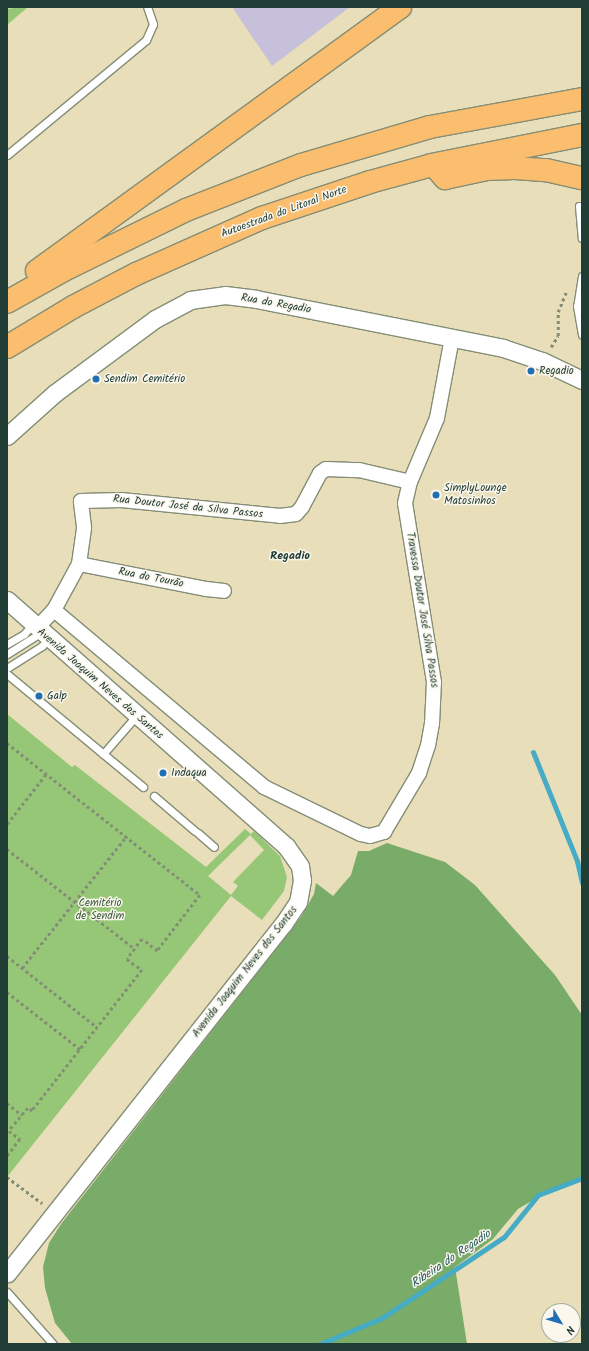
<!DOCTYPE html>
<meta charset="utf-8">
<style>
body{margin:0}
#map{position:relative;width:589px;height:1351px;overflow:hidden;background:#e8deb9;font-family:Kalam,sans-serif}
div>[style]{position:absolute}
.industrial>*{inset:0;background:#c6c0da}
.green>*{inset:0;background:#96c777}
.forest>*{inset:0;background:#78ac68}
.stream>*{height:5px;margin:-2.5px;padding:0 2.5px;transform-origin:2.5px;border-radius:2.5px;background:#46abc5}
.path>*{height:2.5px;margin-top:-1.25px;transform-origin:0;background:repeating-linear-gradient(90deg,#848e76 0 3px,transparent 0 6px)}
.roads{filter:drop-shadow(1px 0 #848e76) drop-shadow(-1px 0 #848e76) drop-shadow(0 1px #848e76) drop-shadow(0 -1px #848e76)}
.service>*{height:7px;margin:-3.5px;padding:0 3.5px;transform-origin:3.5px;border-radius:3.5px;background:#fff}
.minor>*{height:14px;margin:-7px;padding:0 7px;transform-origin:7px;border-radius:7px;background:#fff}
.tertiary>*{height:17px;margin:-8.5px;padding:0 8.5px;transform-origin:8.5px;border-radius:8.5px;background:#fff}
.motorway>*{height:22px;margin:-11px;padding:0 11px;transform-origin:11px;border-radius:11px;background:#fbbd6e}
.dots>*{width:11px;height:11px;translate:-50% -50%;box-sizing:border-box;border:2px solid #fbf7ec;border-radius:50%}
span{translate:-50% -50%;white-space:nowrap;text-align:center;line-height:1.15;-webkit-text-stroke:3px #fbf7ec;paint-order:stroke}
.street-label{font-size:11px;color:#1f3d34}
.poi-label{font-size:11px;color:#1f3d34}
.left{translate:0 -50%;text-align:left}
.park-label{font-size:11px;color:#3d6045}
.neighbourhood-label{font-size:12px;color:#1f3d34;font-weight:700}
.water-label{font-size:12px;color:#2b5e60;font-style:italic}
.frame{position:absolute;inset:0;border:8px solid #1f3d34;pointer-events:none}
.north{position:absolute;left:541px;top:1303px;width:40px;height:40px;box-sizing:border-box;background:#fbf7ec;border:1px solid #a3ada2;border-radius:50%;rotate:128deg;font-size:11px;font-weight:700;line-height:16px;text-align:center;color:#1f3d34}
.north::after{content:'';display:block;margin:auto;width:14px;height:18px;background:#1f6fb2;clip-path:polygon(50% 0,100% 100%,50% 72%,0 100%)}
</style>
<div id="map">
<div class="industrial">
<div style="clip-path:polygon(232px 7px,350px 7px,272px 66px)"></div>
</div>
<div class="green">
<div style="clip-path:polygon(20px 7px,28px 7px,7px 25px,7px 9px)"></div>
<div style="clip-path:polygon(evenodd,7px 714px,72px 767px,75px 765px,206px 867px,245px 829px,251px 834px,254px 831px,280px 856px,287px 877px,284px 891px,262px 920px,231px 896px,7px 1177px,7px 714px,250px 835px,264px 850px,233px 882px,238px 886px,231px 895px,208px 876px,250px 835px)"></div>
</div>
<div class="forest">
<div style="clip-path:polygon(387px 843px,445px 862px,475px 885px,555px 975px,582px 1015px,582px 1177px,550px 1190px,518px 1209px,493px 1239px,455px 1267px,467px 1344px,72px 1344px,55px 1323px,45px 1288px,43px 1267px,49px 1243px,61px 1224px,301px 917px,314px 894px,316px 883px,333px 896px,351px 875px,358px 851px,369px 851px)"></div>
</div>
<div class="stream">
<div style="left:533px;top:752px;width:118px;rotate:68deg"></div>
<div style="left:577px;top:861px;width:22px;rotate:77deg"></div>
<div style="left:320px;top:1344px;width:67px;rotate:-22.8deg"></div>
<div style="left:382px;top:1318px;width:146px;rotate:-33.6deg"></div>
<div style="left:504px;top:1237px;width:54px;rotate:-51deg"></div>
<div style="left:538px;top:1195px;width:47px;rotate:-21.1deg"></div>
</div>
<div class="path">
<div style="left:551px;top:347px;width:13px;rotate:-58deg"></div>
<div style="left:558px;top:336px;width:24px;rotate:-90deg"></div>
<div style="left:558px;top:312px;width:22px;rotate:-68deg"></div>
<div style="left:7px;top:743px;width:246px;rotate:38.2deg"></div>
<div style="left:200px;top:895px;width:71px;rotate:127.5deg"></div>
<div style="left:157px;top:951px;width:19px;rotate:-141deg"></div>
<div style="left:142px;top:939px;width:25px;rotate:127deg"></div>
<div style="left:127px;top:959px;width:19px;rotate:36deg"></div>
<div style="left:142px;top:970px;width:179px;rotate:128deg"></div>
<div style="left:32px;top:1111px;width:5px;rotate:-143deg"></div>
<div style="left:28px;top:1108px;width:30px;rotate:130deg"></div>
<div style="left:9px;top:1131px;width:14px;rotate:36deg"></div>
<div style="left:20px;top:1139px;width:21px;rotate:127deg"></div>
<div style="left:7px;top:824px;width:63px;rotate:-52deg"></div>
<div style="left:7px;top:849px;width:162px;rotate:38deg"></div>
<div style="left:7px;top:956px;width:115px;rotate:38.3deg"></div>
<div style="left:22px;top:968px;width:167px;rotate:-51.6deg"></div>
<div style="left:7px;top:992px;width:93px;rotate:38deg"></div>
<div style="left:7px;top:1103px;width:19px;rotate:39deg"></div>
<div style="left:7px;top:1177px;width:44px;rotate:36.6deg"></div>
</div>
<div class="roads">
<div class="service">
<div style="left:7px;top:155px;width:180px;rotate:-39.6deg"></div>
<div style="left:146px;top:40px;width:17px;rotate:-66deg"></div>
<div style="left:153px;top:24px;width:18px;rotate:-109deg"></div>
<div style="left:579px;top:206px;width:32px;rotate:85deg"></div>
<div style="left:582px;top:276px;width:30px;rotate:99deg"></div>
<div style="left:577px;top:306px;width:29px;rotate:80deg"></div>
<div style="left:7px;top:644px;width:20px;rotate:-30deg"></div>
<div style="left:24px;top:634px;width:13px;rotate:-48deg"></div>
<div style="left:7px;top:654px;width:41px;rotate:-32.2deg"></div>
<div style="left:7px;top:668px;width:41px;rotate:-32.2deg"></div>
<div style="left:42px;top:646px;width:11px;rotate:-49deg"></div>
<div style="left:7px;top:674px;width:177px;rotate:39.7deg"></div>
<div style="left:103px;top:754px;width:52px;rotate:-48.9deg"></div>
<div style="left:154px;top:796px;width:54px;rotate:40.5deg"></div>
<div style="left:198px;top:833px;width:21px;rotate:41deg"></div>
<div style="left:7px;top:1292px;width:69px;rotate:48.5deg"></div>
</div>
<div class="minor">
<div style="left:79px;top:564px;width:129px;rotate:11.1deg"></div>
<div style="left:206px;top:589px;width:18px;rotate:6deg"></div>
<div style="left:54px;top:610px;width:275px;rotate:40.1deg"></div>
<div style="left:264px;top:787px;width:108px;rotate:25.9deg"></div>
<div style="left:361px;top:834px;width:9px;rotate:13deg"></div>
<div style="left:370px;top:836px;width:15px;rotate:-16deg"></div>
<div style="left:384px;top:832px;width:69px;rotate:-59.3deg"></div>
<div style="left:419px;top:773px;width:28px;rotate:-72deg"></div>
<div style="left:428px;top:746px;width:22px;rotate:-80deg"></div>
<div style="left:432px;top:724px;width:42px;rotate:-87.3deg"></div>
<div style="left:434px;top:682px;width:181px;rotate:-99.2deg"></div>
<div style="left:405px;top:503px;width:22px;rotate:-77deg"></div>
<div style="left:410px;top:482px;width:69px;rotate:-67.1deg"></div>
<div style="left:437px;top:418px;width:81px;rotate:-79.4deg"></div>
<div style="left:37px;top:628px;width:25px;rotate:-47deg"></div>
<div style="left:54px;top:610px;width:52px;rotate:-61.5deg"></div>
<div style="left:79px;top:564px;width:37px;rotate:-82deg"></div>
<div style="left:84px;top:527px;width:26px;rotate:-97deg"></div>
<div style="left:81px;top:501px;width:40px;rotate:-1.4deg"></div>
<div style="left:121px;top:500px;width:160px;rotate:5.7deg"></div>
<div style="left:280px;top:516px;width:16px;rotate:-7deg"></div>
<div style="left:296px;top:514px;width:9px;rotate:-49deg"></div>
<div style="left:302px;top:507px;width:38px;rotate:-62deg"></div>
<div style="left:320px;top:473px;width:7px;rotate:-34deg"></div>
<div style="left:326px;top:469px;width:33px;rotate:2deg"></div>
<div style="left:359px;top:470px;width:52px;rotate:13.2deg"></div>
</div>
<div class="tertiary">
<div style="left:7px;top:436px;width:64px;rotate:-41.9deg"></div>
<div style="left:55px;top:393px;width:124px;rotate:-36.5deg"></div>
<div style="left:155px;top:319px;width:40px;rotate:-28deg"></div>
<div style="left:190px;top:300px;width:35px;rotate:-8deg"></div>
<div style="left:225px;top:295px;width:31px;rotate:7deg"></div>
<div style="left:256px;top:299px;width:252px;rotate:11.2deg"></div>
<div style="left:503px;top:348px;width:41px;rotate:18.4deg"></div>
<div style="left:542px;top:361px;width:44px;rotate:25.4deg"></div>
<div style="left:7px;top:600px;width:372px;rotate:41.4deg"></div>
<div style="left:286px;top:846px;width:24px;rotate:55deg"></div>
<div style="left:300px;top:866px;width:14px;rotate:82deg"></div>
<div style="left:302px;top:880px;width:22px;rotate:100deg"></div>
<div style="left:298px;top:902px;width:27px;rotate:124deg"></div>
<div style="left:283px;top:924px;width:445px;rotate:128.3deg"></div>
</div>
<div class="motorway">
<div style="left:438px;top:170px;width:11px;rotate:49deg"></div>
<div style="left:445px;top:178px;width:43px;rotate:-12.1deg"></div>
<div style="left:487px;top:169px;width:28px;rotate:-2deg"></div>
<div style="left:515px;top:168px;width:31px;rotate:4deg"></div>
<div style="left:546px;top:170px;width:37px;rotate:13deg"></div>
<div style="left:37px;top:271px;width:449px;rotate:-36deg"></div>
<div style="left:7px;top:302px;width:63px;rotate:-29.4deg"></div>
<div style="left:62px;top:271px;width:138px;rotate:-26.2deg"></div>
<div style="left:186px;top:210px;width:123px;rotate:-21.4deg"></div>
<div style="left:301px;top:165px;width:134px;rotate:-16.4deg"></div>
<div style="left:430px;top:127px;width:155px;rotate:-10.4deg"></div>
<div style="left:7px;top:347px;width:77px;rotate:-31.2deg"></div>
<div style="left:73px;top:307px;width:71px;rotate:-27.6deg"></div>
<div style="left:136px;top:274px;width:138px;rotate:-24deg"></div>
<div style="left:262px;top:218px;width:114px;rotate:-18.4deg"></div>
<div style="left:370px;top:182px;width:64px;rotate:-15.3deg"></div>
<div style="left:432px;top:165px;width:153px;rotate:-11.3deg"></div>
</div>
</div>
<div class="dots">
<div style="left:531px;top:371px;background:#1f6fb2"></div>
<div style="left:96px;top:379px;background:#1f6fb2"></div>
<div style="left:436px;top:495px;background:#1f6fb2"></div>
<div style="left:39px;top:696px;background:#1f6fb2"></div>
<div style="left:163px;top:773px;background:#1f6fb2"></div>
</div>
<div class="street-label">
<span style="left:284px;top:212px;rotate:-20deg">Autoestrada do Litoral Norte</span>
<span style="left:276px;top:304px;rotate:10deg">Rua do Regadio</span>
<span style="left:188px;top:507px;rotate:6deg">Rua Doutor José da Silva Passos</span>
<span style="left:151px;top:578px;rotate:11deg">Rua do Tourão</span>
<span style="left:422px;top:610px;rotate:81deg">Travessa Doutor José Silva Passos</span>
<span style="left:100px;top:684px;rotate:41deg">Avenida Joaquim Neves dos Santos</span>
<span style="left:245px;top:972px;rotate:-52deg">Avenida Joaquim Neves dos Santos</span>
</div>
<div class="poi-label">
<span class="left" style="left:539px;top:371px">Regadio</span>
<span class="left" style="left:104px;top:379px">Sendim Cemitério</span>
<span class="left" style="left:444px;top:495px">SimplyLounge<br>Matosinhos</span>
<span class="left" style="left:47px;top:696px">Galp</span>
<span class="left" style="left:171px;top:773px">Indaqua</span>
</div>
<div class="park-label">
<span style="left:100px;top:910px">Cemitério<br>de Sendim</span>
</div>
<div class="neighbourhood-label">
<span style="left:290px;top:556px">Regadio</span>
</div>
<div class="water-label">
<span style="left:451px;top:1259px;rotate:-34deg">Ribeira do Regadio</span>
</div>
<div class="frame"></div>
<div class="north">N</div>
</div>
